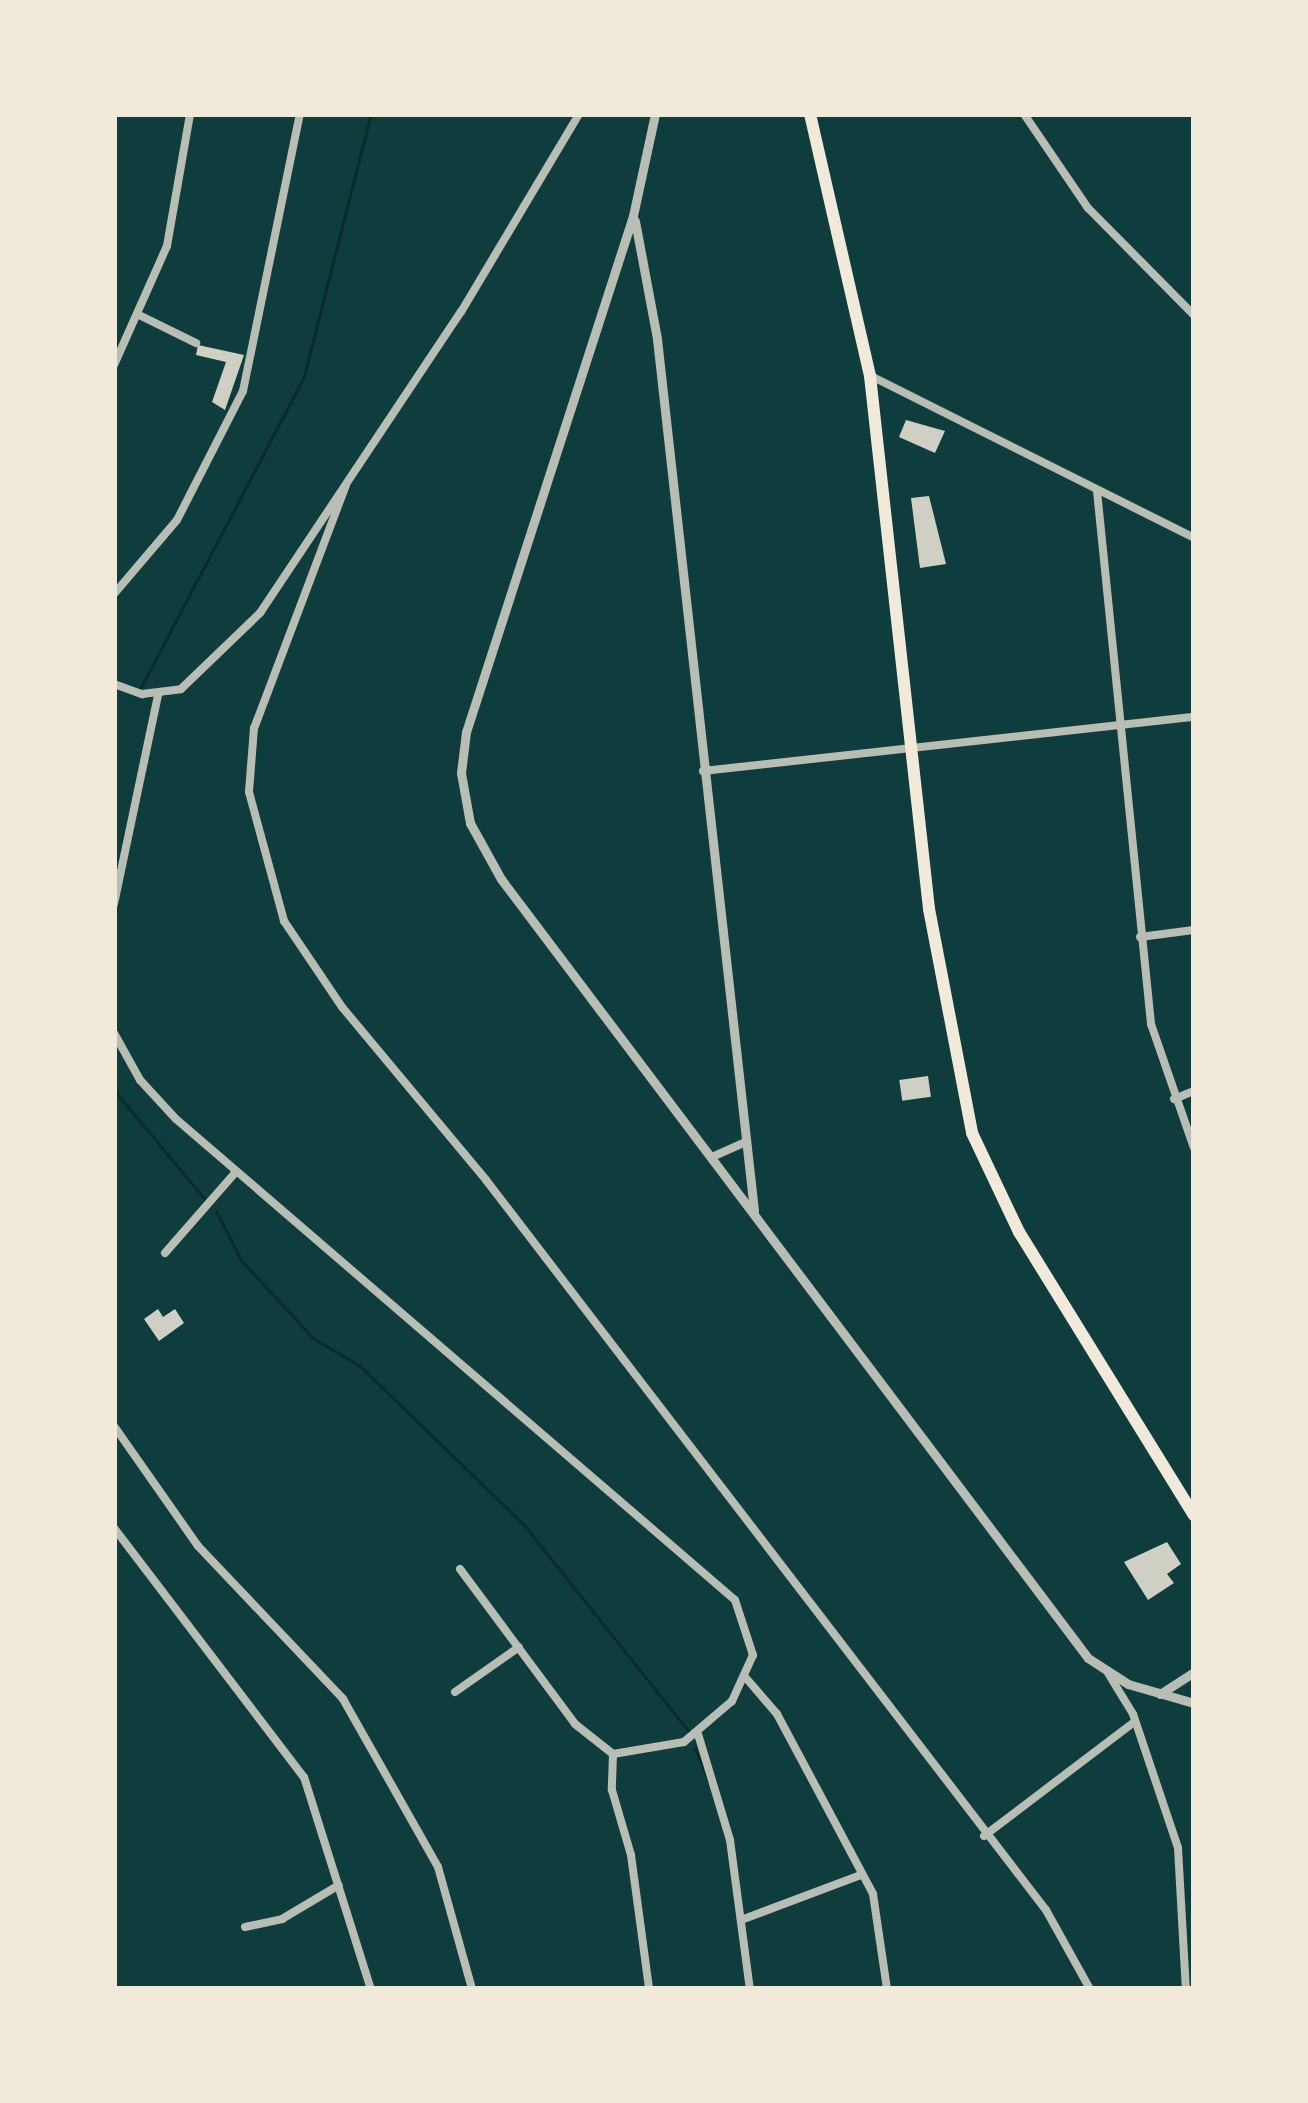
<!DOCTYPE html>
<style>
body{margin:0}
#map{position:relative;width:1308px;height:2103px;overflow:hidden;background:#0f3d3e;font-family:"PT Sans",sans-serif}
div>[style]{position:absolute}
.stream>*{height:3px;margin:-1.5px;padding:0 1.5px;transform-origin:1.5px;border-radius:1.5px;background:#0a2a2b}
.building>*{inset:0;background:#cfcfc3;transform-origin:0 0}
.minor>*{height:8px;margin:-4px;padding:0 4px;transform-origin:4px;border-radius:4px;background:#b8beb3}
.tertiary>*{height:9px;margin:-4.5px;padding:0 4.5px;transform-origin:4.5px;border-radius:4.5px;background:#b8beb3}
.primary>*{height:12px;margin:-6px;padding:0 6px;transform-origin:6px;border-radius:6px;background:#f1e9da}
span{translate:-50% -50%;white-space:nowrap;text-align:center;line-height:1.15;-webkit-text-stroke:12px #f1e9da;paint-order:stroke}
.frame{position:absolute;inset:0;border:117px solid #f1e9da;pointer-events:none}
</style>
<div id="map">
<div class="stream">
<div style="left:141px;top:687px;width:351px;rotate:-62.3deg"></div>
<div style="left:304px;top:376px;width:270px;rotate:-75.7deg"></div>
<div style="left:114px;top:1090px;width:144px;rotate:50.3deg"></div>
<div style="left:216px;top:1211px;width:55px;rotate:63deg"></div>
<div style="left:241px;top:1260px;width:106px;rotate:47.3deg"></div>
<div style="left:313px;top:1338px;width:55px;rotate:30.8deg"></div>
<div style="left:360px;top:1366px;width:228px;rotate:44.1deg"></div>
<div style="left:524px;top:1525px;width:265px;rotate:51.4deg"></div>
<div style="left:695px;top:1748px;width:35px;rotate:68deg"></div>
</div>
<div class="building">
<div style="clip-path:polygon(198px 345px,244px 355px,225px 410px,212px 402px,226px 362px,196px 355px)"></div>
<div style="clip-path:polygon(906px 420px,945px 431px,935px 453px,899px 437px)"></div>
<div style="clip-path:polygon(929px 496px,946px 564px,920px 568px,911px 498px)"></div>
<div style="left:928px;top:1076px;width:21px;height:29px;rotate:82deg"></div>
<div style="clip-path:polygon(158px 1309px,163px 1317px,175px 1309px,184px 1323px,159px 1341px,144px 1319px)"></div>
<div style="clip-path:polygon(1167px 1542px,1181px 1564px,1167px 1574px,1174px 1583px,1148px 1600px,1124px 1562px)"></div>
</div>
<div class="minor">
<div style="left:1024px;top:114px;width:114px;rotate:55.8deg"></div>
<div style="left:1088px;top:208px;width:151px;rotate:45.3deg"></div>
<div style="left:137px;top:314px;width:66px;rotate:26.2deg"></div>
<div style="left:114px;top:365px;width:130px;rotate:-66deg"></div>
<div style="left:167px;top:246px;width:134px;rotate:-80.1deg"></div>
<div style="left:871px;top:376px;width:361px;rotate:26.6deg"></div>
<div style="left:346px;top:485px;width:260px;rotate:110.7deg"></div>
<div style="left:254px;top:728px;width:64px;rotate:94.5deg"></div>
<div style="left:249px;top:792px;width:134px;rotate:74.8deg"></div>
<div style="left:284px;top:921px;width:104px;rotate:56deg"></div>
<div style="left:342px;top:1007px;width:225px;rotate:50.2deg"></div>
<div style="left:486px;top:1180px;width:920px;rotate:52.51deg"></div>
<div style="left:1046px;top:1910px;width:90px;rotate:60.9deg"></div>
<div style="left:1097px;top:491px;width:536px;rotate:84.21deg"></div>
<div style="left:1151px;top:1024px;width:131px;rotate:70.9deg"></div>
<div style="left:114px;top:594px;width:97px;rotate:-49.6deg"></div>
<div style="left:177px;top:520px;width:145px;rotate:-62.9deg"></div>
<div style="left:243px;top:391px;width:283px;rotate:-78.4deg"></div>
<div style="left:114px;top:684px;width:30px;rotate:20deg"></div>
<div style="left:142px;top:694px;width:39px;rotate:-7deg"></div>
<div style="left:181px;top:689px;width:110px;rotate:-43.9deg"></div>
<div style="left:260px;top:613px;width:362px;rotate:-56.3deg"></div>
<div style="left:461px;top:312px;width:230px;rotate:-59.2deg"></div>
<div style="left:703px;top:771px;width:494px;rotate:-6.3deg"></div>
<div style="left:114px;top:904px;width:214px;rotate:-78.1deg"></div>
<div style="left:1140px;top:937px;width:54px;rotate:-7.4deg"></div>
<div style="left:114px;top:1033px;width:54px;rotate:61deg"></div>
<div style="left:140px;top:1080px;width:53px;rotate:47.3deg"></div>
<div style="left:176px;top:1119px;width:737px;rotate:40.71deg"></div>
<div style="left:735px;top:1600px;width:58px;rotate:71.9deg"></div>
<div style="left:753px;top:1655px;width:51px;rotate:114.5deg"></div>
<div style="left:732px;top:1701px;width:63px;rotate:139.5deg"></div>
<div style="left:684px;top:1742px;width:72px;rotate:170.4deg"></div>
<div style="left:1174px;top:1099px;width:22px;rotate:-22deg"></div>
<div style="left:712px;top:1157px;width:35px;rotate:-24deg"></div>
<div style="left:165px;top:1253px;width:108px;rotate:-48.8deg"></div>
<div style="left:114px;top:1426px;width:146px;rotate:55deg"></div>
<div style="left:198px;top:1546px;width:211px;rotate:46.5deg"></div>
<div style="left:343px;top:1699px;width:193px;rotate:60.5deg"></div>
<div style="left:438px;top:1867px;width:127px;rotate:74.4deg"></div>
<div style="left:114px;top:1528px;width:313px;rotate:52.7deg"></div>
<div style="left:304px;top:1777px;width:222px;rotate:72.5deg"></div>
<div style="left:460px;top:1569px;width:193px;rotate:53.4deg"></div>
<div style="left:575px;top:1724px;width:48px;rotate:38.3deg"></div>
<div style="left:1108px;top:1673px;width:48px;rotate:58.6deg"></div>
<div style="left:1133px;top:1714px;width:141px;rotate:71.4deg"></div>
<div style="left:1178px;top:1848px;width:141px;rotate:86.8deg"></div>
<div style="left:746px;top:1678px;width:48px;rotate:49.3deg"></div>
<div style="left:777px;top:1714px;width:204px;rotate:61.9deg"></div>
<div style="left:873px;top:1894px;width:96px;rotate:81.6deg"></div>
<div style="left:455px;top:1692px;width:78px;rotate:-35.1deg"></div>
<div style="left:698px;top:1734px;width:111px;rotate:73.2deg"></div>
<div style="left:730px;top:1840px;width:150px;rotate:82.4deg"></div>
<div style="left:613px;top:1754px;width:36px;rotate:92deg"></div>
<div style="left:612px;top:1790px;width:68px;rotate:73.7deg"></div>
<div style="left:631px;top:1855px;width:135px;rotate:82.3deg"></div>
<div style="left:984px;top:1836px;width:188px;rotate:-37.2deg"></div>
<div style="left:741px;top:1920px;width:128px;rotate:-20.6deg"></div>
<div style="left:245px;top:1927px;width:38px;rotate:-12deg"></div>
<div style="left:282px;top:1919px;width:66px;rotate:-30.8deg"></div>
</div>
<div class="tertiary">
<div style="left:655px;top:114px;width:104px;rotate:102.2deg"></div>
<div style="left:633px;top:216px;width:542px;rotate:107.93deg"></div>
<div style="left:466px;top:732px;width:41px;rotate:97deg"></div>
<div style="left:461px;top:773px;width:51px;rotate:79.8deg"></div>
<div style="left:470px;top:823px;width:64px;rotate:61deg"></div>
<div style="left:501px;top:879px;width:975px;rotate:53deg"></div>
<div style="left:1088px;top:1658px;width:48px;rotate:33deg"></div>
<div style="left:1128px;top:1684px;width:69px;rotate:16.1deg"></div>
<div style="left:635px;top:221px;width:120px;rotate:79.4deg"></div>
<div style="left:657px;top:339px;width:877px;rotate:83.65deg"></div>
<div style="left:1160px;top:1694px;width:40px;rotate:-32.9deg"></div>
</div>
<div class="primary">
<div style="left:810px;top:114px;width:269px;rotate:77.1deg"></div>
<div style="left:870px;top:376px;width:536px;rotate:83.68deg"></div>
<div style="left:929px;top:909px;width:228px;rotate:79.1deg"></div>
<div style="left:972px;top:1133px;width:110px;rotate:64.6deg"></div>
<div style="left:1019px;top:1232px;width:333px;rotate:58.3deg"></div>
</div>
<div class="frame"></div>
</div>
